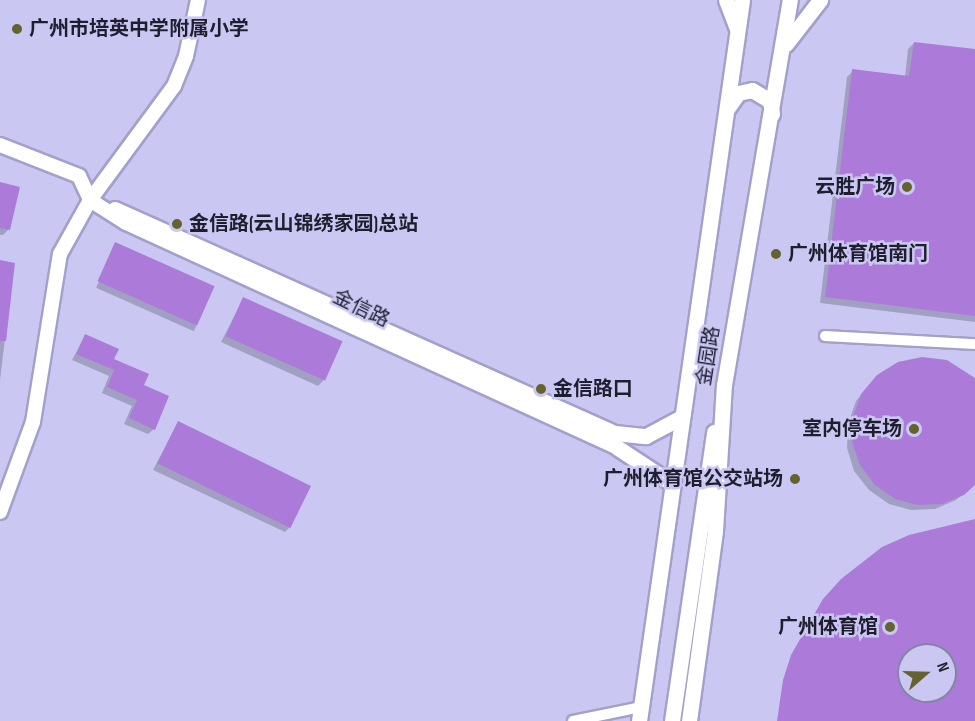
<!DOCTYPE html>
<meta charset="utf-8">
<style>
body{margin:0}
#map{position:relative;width:975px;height:721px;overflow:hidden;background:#cac8f3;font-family:"Sofia Sans Condensed","Noto Sans SC",sans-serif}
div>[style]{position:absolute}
.shadow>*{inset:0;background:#0003;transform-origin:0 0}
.building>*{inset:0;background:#ac7bd9;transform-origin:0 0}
.roads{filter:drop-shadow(2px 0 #a3a0ca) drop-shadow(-2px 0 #a3a0ca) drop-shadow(0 2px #a3a0ca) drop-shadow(0 -2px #a3a0ca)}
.minor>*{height:10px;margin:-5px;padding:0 5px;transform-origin:5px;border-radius:5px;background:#fff}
.tertiary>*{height:14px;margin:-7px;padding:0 7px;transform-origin:7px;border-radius:7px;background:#fff}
.secondary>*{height:15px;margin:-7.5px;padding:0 7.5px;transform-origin:7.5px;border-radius:7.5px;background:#fff}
.dots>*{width:16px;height:16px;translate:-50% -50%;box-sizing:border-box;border:3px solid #cac8f3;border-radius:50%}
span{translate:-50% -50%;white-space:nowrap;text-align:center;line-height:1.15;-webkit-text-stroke:5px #cac8f3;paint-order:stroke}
.poi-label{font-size:20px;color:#1f1e2e;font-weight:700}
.left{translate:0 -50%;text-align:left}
.right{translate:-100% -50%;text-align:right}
.street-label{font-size:20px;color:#1f1e2e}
.north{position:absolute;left:897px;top:643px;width:60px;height:60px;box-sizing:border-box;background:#cac8f3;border:2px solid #8684a4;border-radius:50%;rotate:70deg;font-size:16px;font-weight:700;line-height:24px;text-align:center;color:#1f1e2e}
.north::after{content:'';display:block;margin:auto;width:21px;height:27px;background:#64622f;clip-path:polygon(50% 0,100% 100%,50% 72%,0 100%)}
</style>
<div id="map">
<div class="shadow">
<div style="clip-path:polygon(914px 43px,975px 51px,975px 322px,820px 303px,847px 77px,853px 71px,905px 77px,908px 49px)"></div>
<div style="clip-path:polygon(0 183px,8px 230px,3px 235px,0 235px)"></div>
<div style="left:116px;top:243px;width:107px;height:49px;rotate:24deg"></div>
<div style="clip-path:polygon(0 261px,14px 264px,0 380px)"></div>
<div style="clip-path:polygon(243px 299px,324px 380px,318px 386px,221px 342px)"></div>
<div style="clip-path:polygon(85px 336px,142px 386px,154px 429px,148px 434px,124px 424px,132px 406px,102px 393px,109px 376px,72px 360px)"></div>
<div style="clip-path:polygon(946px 362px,975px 380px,975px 484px,956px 500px,935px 509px,911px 510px,889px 504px,869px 490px,854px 471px,847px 448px,848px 424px,856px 401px,872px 382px)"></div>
<div style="clip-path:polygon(178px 422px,291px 526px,285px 532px,153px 470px)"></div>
</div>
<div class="building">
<div style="clip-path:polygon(914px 42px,975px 49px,975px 316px,825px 297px,852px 69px,909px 76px)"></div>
<div style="clip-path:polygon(0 182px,20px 187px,10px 230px,0 228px)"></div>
<div style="left:115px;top:242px;width:109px;height:43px;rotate:24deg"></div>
<div style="clip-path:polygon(0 260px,15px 263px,6px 341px,0 341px)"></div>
<div style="left:243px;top:297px;width:109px;height:43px;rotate:24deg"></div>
<div style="clip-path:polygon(85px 334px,119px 349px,114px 359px,149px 374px,144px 385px,169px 396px,155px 430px,129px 418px,137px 400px,107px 387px,114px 370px,76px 354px)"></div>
<div style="clip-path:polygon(922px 357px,947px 360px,975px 378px,975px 485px,964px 495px,942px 504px,918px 505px,895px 499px,875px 485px,860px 465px,852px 442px,853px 417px,861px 394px,877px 375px,898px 362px)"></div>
<div style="left:178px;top:421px;width:148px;height:47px;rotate:26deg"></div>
<div style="clip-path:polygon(evenodd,975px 519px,975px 721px,777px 721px,783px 680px,791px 655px,823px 599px,841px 579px,882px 547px,909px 535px,975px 519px,909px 655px,945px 655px,945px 691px,909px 691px,909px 655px)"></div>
</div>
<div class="roads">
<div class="minor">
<div style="left:825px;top:336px;width:150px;rotate:3.1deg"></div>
<div style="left:573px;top:721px;width:69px;rotate:-11.6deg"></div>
</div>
<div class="tertiary">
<div style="left:0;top:145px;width:85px;rotate:21.4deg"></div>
<div style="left:79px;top:176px;width:26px;rotate:65deg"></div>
<div style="left:90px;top:200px;width:43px;rotate:32.6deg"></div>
<div style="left:126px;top:223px;width:541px;rotate:24.58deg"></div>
<div style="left:115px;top:209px;width:548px;rotate:24.13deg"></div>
<div style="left:0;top:512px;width:96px;rotate:-69.9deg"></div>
<div style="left:33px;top:422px;width:170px;rotate:-80.9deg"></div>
<div style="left:60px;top:254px;width:62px;rotate:-60.9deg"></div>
<div style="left:90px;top:200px;width:142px;rotate:-53.6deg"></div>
<div style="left:174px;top:86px;width:32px;rotate:-68deg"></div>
<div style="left:186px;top:56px;width:57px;rotate:-77.9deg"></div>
</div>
<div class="secondary">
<div style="left:726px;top:0;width:30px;rotate:69deg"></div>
<div style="left:786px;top:44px;width:56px;rotate:-52.3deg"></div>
<div style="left:727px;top:109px;width:19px;rotate:-55deg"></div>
<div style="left:738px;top:93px;width:14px;rotate:-12deg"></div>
<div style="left:752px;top:90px;width:21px;rotate:31deg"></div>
<div style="left:770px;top:101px;width:13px;rotate:81deg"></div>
<div style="left:615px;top:433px;width:31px;rotate:6deg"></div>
<div style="left:646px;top:436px;width:38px;rotate:-28deg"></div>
<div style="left:618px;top:448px;width:64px;rotate:33.4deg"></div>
<div style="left:639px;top:721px;width:728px;rotate:-81.87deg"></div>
<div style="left:672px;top:721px;width:292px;rotate:-81.7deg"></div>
<div style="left:689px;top:721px;width:192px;rotate:-82.2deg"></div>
<div style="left:715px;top:531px;width:146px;rotate:-86.5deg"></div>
<div style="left:724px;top:385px;width:391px;rotate:-80.3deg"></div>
</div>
</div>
<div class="dots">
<div style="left:17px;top:29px;background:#64622f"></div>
<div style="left:907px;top:187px;background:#64622f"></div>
<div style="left:177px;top:224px;background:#64622f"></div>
<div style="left:776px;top:254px;background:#64622f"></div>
<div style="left:541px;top:389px;background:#64622f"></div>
<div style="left:914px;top:429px;background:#64622f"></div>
<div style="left:795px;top:479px;background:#64622f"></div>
<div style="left:890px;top:627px;background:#64622f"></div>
</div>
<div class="poi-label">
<span class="left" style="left:29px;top:29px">广州市培英中学附属小学</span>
<span class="right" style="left:895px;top:187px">云胜广场</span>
<span class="left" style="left:189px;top:224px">金信路(云山锦绣家园)总站</span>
<span class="left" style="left:788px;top:254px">广州体育馆南门</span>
<span class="left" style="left:553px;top:389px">金信路口</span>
<span class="right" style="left:902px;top:429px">室内停车场</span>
<span class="right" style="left:783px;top:479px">广州体育馆公交站场</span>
<span class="right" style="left:878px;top:627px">广州体育馆</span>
</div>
<div class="street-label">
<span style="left:361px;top:309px;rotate:26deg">金信路</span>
<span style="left:709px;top:356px;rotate:-81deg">金园路</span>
</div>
<div class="north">N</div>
</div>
